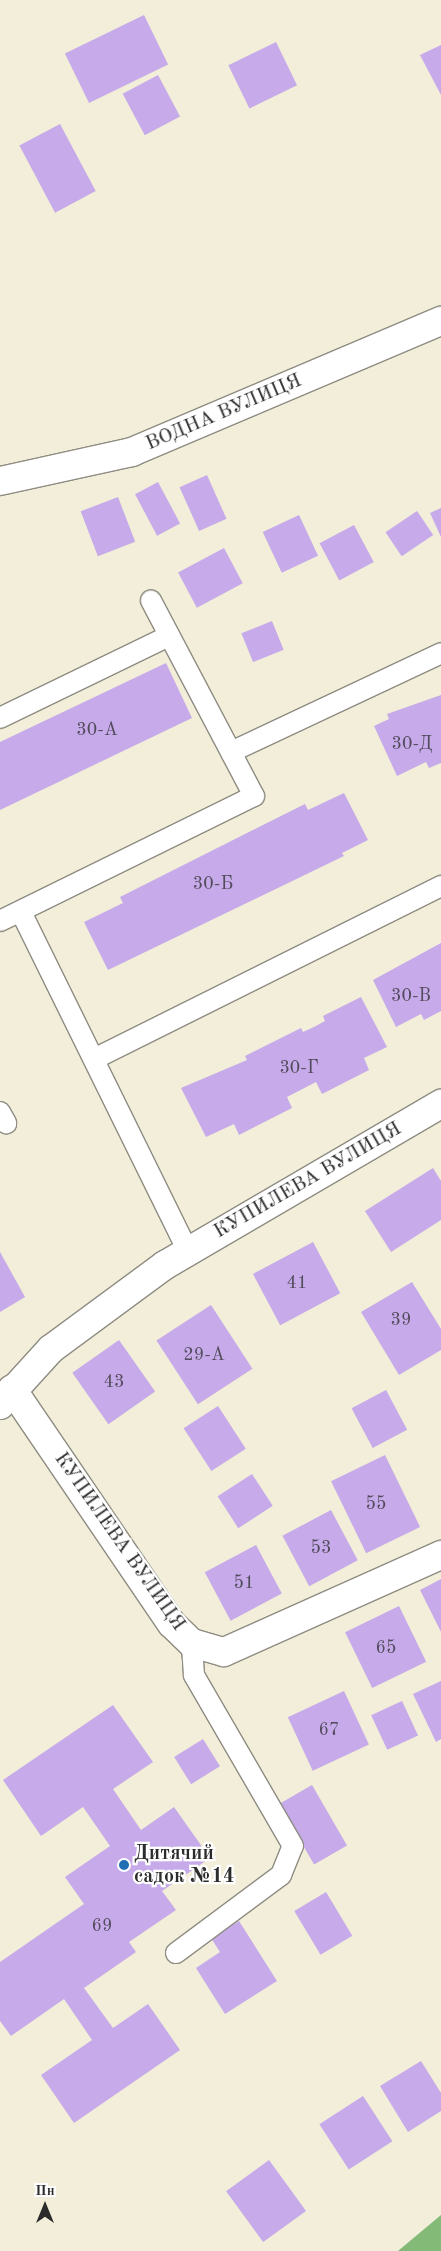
<!DOCTYPE html>
<meta charset="utf-8">
<style>
body{margin:0}
#map{position:relative;width:441px;height:2251px;overflow:hidden;background:#f2eed9;font-family:"Old Standard TT",serif}
div>[style]{position:absolute}
.forest>*{inset:0;background:#83ba77}
.building>*{inset:0;background:#c6aaea;transform-origin:0 0}
.roads{filter:drop-shadow(1px 0 #8e8c82) drop-shadow(-1px 0 #8e8c82) drop-shadow(0 1px #8e8c82) drop-shadow(0 -1px #8e8c82)}
.lane>*{height:20px;margin:-10px;padding:0 10px;transform-origin:10px;border-radius:10px;background:#fff}
.street>*{height:28px;margin:-14px;padding:0 14px;transform-origin:14px;border-radius:14px;background:#fff}
.dots>*{width:14px;height:14px;translate:-50% -50%;box-sizing:border-box;border:2px solid #fff;border-radius:50%}
span{translate:-50% -50%;white-space:nowrap;text-align:center;line-height:1.15;-webkit-text-stroke:4.5px #fff;paint-order:stroke}
.number-label{font-size:18px;color:#524b5b}
.number-label span{-webkit-text-stroke-width:0}
.street-label{font-size:20px;color:#2b2b2b}
.poi-label{font-size:20px;color:#2b2b2b;font-weight:700}
.left{translate:0 -50%;text-align:left}
.north{position:absolute;left:20px;top:2181px;width:50px;height:50px;-webkit-text-stroke:4px #fff;paint-order:stroke;rotate:0deg;font-size:14px;font-weight:700;line-height:20px;text-align:center;color:#2b2b2b}
.north::after{content:'';display:block;margin:auto;width:18px;height:22px;background:#2b2b2b;clip-path:polygon(50% 0,100% 100%,50% 72%,0 100%)}
</style>
<div id="map">
<div class="forest">
<div style="clip-path:polygon(441px 2215px,441px 2251px,398px 2251px)"></div>
</div>
<div class="building">
<div style="left:144px;top:15px;width:55px;height:88px;rotate:64deg"></div>
<div style="left:276px;top:42px;width:48px;height:53px;rotate:64deg"></div>
<div style="clip-path:polygon(441px 45px,441px 95px,420px 55px)"></div>
<div style="left:158px;top:75px;width:47px;height:40px;rotate:62deg"></div>
<div style="left:60px;top:124px;width:76px;height:46px;rotate:62deg"></div>
<div style="left:207px;top:475px;width:48px;height:30px;rotate:66deg"></div>
<div style="left:158px;top:482px;width:47px;height:26px;rotate:62deg"></div>
<div style="left:118px;top:497px;width:48px;height:40px;rotate:69deg"></div>
<div style="clip-path:polygon(441px 508px,441px 537px,430px 513px)"></div>
<div style="left:417px;top:511px;width:29px;height:38px;rotate:56deg"></div>
<div style="left:299px;top:515px;width:45px;height:40px;rotate:65deg"></div>
<div style="left:354px;top:525px;width:42px;height:39px;rotate:62deg"></div>
<div style="left:224px;top:548px;width:40px;height:52px;rotate:62deg"></div>
<div style="left:272px;top:621px;width:31px;height:33px;rotate:68deg"></div>
<div style="clip-path:polygon(166px 663px,192px 718px,0 810px,0 742px)"></div>
<div style="clip-path:polygon(441px 695px,441px 763px,429px 768px,426px 762px,397px 776px,374px 726px,389px 719px,387px 714px)"></div>
<div style="clip-path:polygon(344px 793px,368px 840px,342px 853px,344px 856px,108px 970px,84px 922px,123px 903px,120px 897px,245px 834px,305px 804px,308px 810px)"></div>
<div style="clip-path:polygon(441px 943px,441px 1011px,424px 1020px,421px 1014px,396px 1027px,373px 980px)"></div>
<div style="clip-path:polygon(361px 997px,387px 1047px,364px 1058px,369px 1070px,322px 1094px,316px 1082px,287px 1097px,292px 1108px,239px 1135px,234px 1124px,206px 1137px,181px 1088px,247px 1060px,245px 1056px,301px 1028px,303px 1032px,314px 1027px,325px 1021px,323px 1016px)"></div>
<div style="clip-path:polygon(433px 1168px,441px 1181px,441px 1220px,391px 1252px,365px 1211px)"></div>
<div style="left:313px;top:1242px;width:58px;height:68px;rotate:62deg"></div>
<div style="clip-path:polygon(0 1252px,25px 1297px,0 1312px)"></div>
<div style="clip-path:polygon(412px 1282px,441px 1329px,441px 1350px,399px 1375px,361px 1312px)"></div>
<div style="left:211px;top:1305px;width:76px;height:65px;rotate:57deg"></div>
<div style="left:119px;top:1340px;width:63px;height:57px;rotate:55deg"></div>
<div style="left:386px;top:1390px;width:45px;height:39px;rotate:62deg"></div>
<div style="left:218px;top:1406px;width:51px;height:41px;rotate:57deg"></div>
<div style="left:385px;top:1455px;width:80px;height:60px;rotate:64deg"></div>
<div style="left:252px;top:1474px;width:38px;height:41px;rotate:57deg"></div>
<div style="left:331px;top:1510px;width:57px;height:55px;rotate:62deg"></div>
<div style="left:256px;top:1545px;width:55px;height:58px;rotate:62deg"></div>
<div style="clip-path:polygon(441px 1579px,441px 1632px,420px 1590px)"></div>
<div style="left:399px;top:1606px;width:62px;height:60px;rotate:64deg"></div>
<div style="clip-path:polygon(441px 1681px,441px 1739px,436px 1742px,413px 1694px)"></div>
<div style="left:344px;top:1691px;width:59px;height:62px;rotate:65deg"></div>
<div style="left:402px;top:1701px;width:38px;height:34px;rotate:65deg"></div>
<div style="clip-path:polygon(113px 1705px,153px 1762px,113px 1789px,141px 1830px,174px 1807px,210px 1858px,162px 1891px,176px 1910px,129px 1942px,136px 1952px,84px 1988px,113px 2028px,148px 2004px,180px 2050px,74px 2123px,41px 2075px,92px 2040px,64px 1999px,11px 2036px,0 2021px,0 1962px,84px 1904px,65px 1877px,110px 1846px,83px 1807px,41px 1836px,3px 1780px)"></div>
<div style="left:203px;top:1739px;width:32px;height:34px;rotate:58deg"></div>
<div style="left:312px;top:1785px;width:70px;height:38px;rotate:60deg"></div>
<div style="left:326px;top:1892px;width:51px;height:37px;rotate:59deg"></div>
<div style="clip-path:polygon(239px 1921px,277px 1981px,225px 2014px,196px 1968px,220px 1952px,211px 1938px)"></div>
<div style="clip-path:polygon(421px 2061px,441px 2093px,441px 2111px,408px 2132px,380px 2086px)"></div>
<div style="left:363px;top:2096px;width:54px;height:52px;rotate:57deg"></div>
<div style="left:269px;top:2160px;width:63px;height:53px;rotate:54deg"></div>
</div>
<div class="roads">
<div class="lane">
<div style="left:0;top:718px;width:188px;rotate:-25.9deg"></div>
<div style="left:231px;top:752px;width:232px;rotate:-25.2deg"></div>
<div style="left:21px;top:912px;width:378px;rotate:63.8deg"></div>
<div style="left:0;top:921px;width:283px;rotate:-26.2deg"></div>
<div style="left:254px;top:796px;width:221px;rotate:-117.8deg"></div>
<div style="left:94px;top:1059px;width:388px;rotate:-26.5deg"></div>
<div style="left:0;top:1112px;width:13px;rotate:61deg"></div>
<div style="left:176px;top:1953px;width:131px;rotate:-36.6deg"></div>
<div style="left:281px;top:1875px;width:31px;rotate:-68deg"></div>
<div style="left:293px;top:1846px;width:198px;rotate:-120.1deg"></div>
<div style="left:194px;top:1675px;width:32px;rotate:-94deg"></div>
</div>
<div class="street">
<div style="left:0;top:481px;width:135px;rotate:-12.4deg"></div>
<div style="left:132px;top:452px;width:336px;rotate:-23deg"></div>
<div style="left:12px;top:1389px;width:284px;rotate:55.8deg"></div>
<div style="left:172px;top:1624px;width:28px;rotate:44deg"></div>
<div style="left:192px;top:1643px;width:33px;rotate:16deg"></div>
<div style="left:224px;top:1652px;width:238px;rotate:-24.1deg"></div>
<div style="left:0;top:1405px;width:76px;rotate:-47.7deg"></div>
<div style="left:51px;top:1349px;width:142px;rotate:-36.4deg"></div>
<div style="left:165px;top:1265px;width:320px;rotate:-30.3deg"></div>
</div>
</div>
<div class="dots">
<div style="left:124px;top:1865px;background:#1f6fb2"></div>
</div>
<div class="number-label">
<span style="left:97px;top:730px">30-А</span>
<span style="left:412px;top:744px">30-Д</span>
<span style="left:213px;top:884px">30-Б</span>
<span style="left:411px;top:996px">30-В</span>
<span style="left:299px;top:1068px">30-Г</span>
<span style="left:297px;top:1283px">41</span>
<span style="left:401px;top:1320px">39</span>
<span style="left:204px;top:1355px">29-А</span>
<span style="left:114px;top:1382px">43</span>
<span style="left:376px;top:1504px">55</span>
<span style="left:321px;top:1548px">53</span>
<span style="left:244px;top:1583px">51</span>
<span style="left:386px;top:1648px">65</span>
<span style="left:329px;top:1730px">67</span>
<span style="left:102px;top:1926px">69</span>
</div>
<div class="street-label">
<span style="left:224px;top:413px;rotate:-23deg">ВОДНА ВУЛИЦЯ</span>
<span style="left:308px;top:1181px;rotate:-30deg">КУПИЛЕВА ВУЛИЦЯ</span>
<span style="left:119px;top:1542px;rotate:55deg">КУПИЛЕВА ВУЛИЦЯ</span>
</div>
<div class="poi-label">
<span class="left" style="left:134px;top:1866px">Дитячий<br>садок №14</span>
</div>
<div class="north">Пн</div>
</div>
